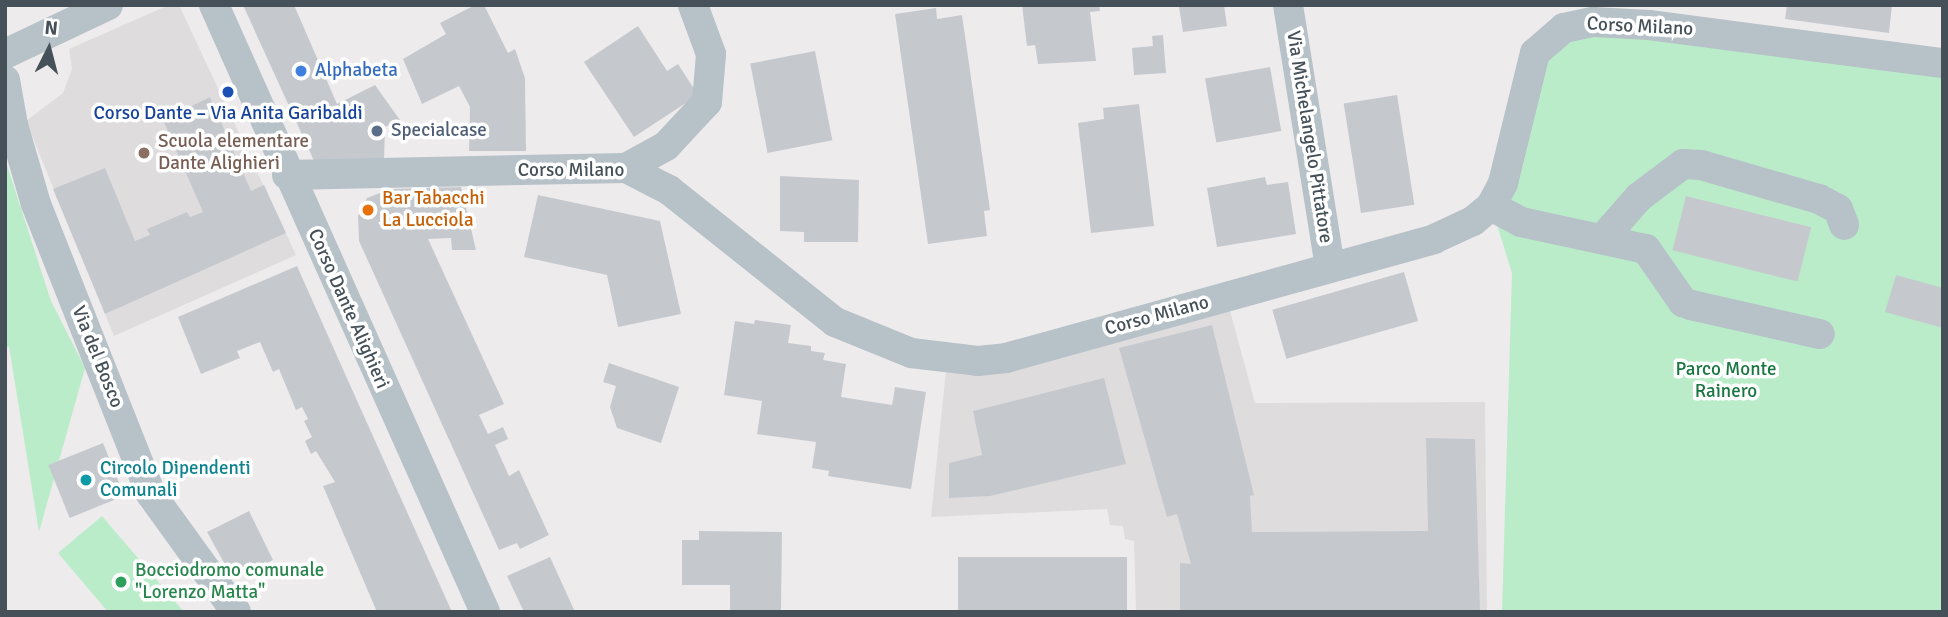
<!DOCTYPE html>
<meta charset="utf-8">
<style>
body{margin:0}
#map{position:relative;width:1948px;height:617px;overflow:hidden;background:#eeebec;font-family:Signika,sans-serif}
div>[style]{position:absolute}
.education>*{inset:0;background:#dfdcdd}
.green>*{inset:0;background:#baecca}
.building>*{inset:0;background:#c5c9ce;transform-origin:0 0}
.minor>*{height:30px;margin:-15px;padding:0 15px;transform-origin:15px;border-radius:15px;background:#b7c1c8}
.dots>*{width:19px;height:19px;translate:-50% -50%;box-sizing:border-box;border:4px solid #fff;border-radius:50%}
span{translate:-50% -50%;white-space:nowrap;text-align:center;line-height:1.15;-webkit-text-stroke:7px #fff;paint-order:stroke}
.street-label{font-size:19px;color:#455058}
.shop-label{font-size:19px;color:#366cbe}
.left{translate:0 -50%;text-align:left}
.transit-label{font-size:19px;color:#164399}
.service-label{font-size:19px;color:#4e5e75}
.education-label{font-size:19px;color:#785e54}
.food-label{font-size:19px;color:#c56008}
.park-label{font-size:19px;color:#197641}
.culture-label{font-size:19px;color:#0d838f}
.leisure-label{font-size:19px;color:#27864d}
.frame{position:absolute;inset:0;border:7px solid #455058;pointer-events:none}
.north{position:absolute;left:14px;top:14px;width:70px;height:70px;-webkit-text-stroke:5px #fff;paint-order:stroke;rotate:6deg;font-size:19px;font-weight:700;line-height:28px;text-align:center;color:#455058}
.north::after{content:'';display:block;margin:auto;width:24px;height:32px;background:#455058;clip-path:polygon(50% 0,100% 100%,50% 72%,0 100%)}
</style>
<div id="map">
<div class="education">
<div style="clip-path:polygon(169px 5px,179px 5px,296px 255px,114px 336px,26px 121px,63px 93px,72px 69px,69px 49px)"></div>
<div style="clip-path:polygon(1229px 307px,1255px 403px,1485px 402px,1487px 612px,1136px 612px,1134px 541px,1125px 539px,1123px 526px,1110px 525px,1107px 509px,931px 517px,946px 370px)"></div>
</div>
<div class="green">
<div style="clip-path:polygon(1564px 28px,1943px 63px,1943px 612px,1502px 612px,1512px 273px,1491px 206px,1530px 66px)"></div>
<div style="clip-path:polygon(5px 159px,51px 301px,85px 368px,39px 532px,9px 346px,5px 349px)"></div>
<div style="clip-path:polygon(102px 516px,184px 612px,108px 612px,58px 553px)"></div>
</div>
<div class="building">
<div style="clip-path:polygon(243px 5px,294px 5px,337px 104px,375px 85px,400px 120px,385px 127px,384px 161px,315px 163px)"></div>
<div style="clip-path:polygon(475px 5px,484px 5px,508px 53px,515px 49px,525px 78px,526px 151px,469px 151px,470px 107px,459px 86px,422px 104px,403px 59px,446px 34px,440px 23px)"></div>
<div style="clip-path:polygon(1022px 5px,1099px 5px,1100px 11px,1090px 12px,1096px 61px,1038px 64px,1035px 45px,1027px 46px)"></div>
<div style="clip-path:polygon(1165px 5px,1224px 5px,1227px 26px,1183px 32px,1179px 7px)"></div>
<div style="clip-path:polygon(1787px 5px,1892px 5px,1889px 33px,1785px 19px)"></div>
<div style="clip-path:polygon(936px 8px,937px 19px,962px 15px,990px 210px,984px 211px,987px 236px,928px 244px,895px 14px)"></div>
<div style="clip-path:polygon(638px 26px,667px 71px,678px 64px,698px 95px,634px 137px,584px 62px)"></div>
<div style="clip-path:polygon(1163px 35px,1166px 73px,1134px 75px,1132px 48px,1153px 46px,1152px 36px)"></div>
<div style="left:815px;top:51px;width:91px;height:66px;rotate:79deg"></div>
<div style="left:1270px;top:67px;width:65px;height:66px;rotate:80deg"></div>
<div style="left:1397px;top:95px;width:111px;height:54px;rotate:81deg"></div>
<div style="clip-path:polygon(210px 97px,251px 191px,264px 185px,286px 233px,105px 314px,53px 189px,105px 168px,135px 241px,150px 235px,147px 229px,187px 212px,190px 217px,203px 212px,163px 120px)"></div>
<div style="clip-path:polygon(1139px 104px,1154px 226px,1091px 233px,1078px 123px,1104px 119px,1103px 108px)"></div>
<div style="clip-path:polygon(780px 176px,859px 180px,858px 242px,804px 242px,804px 232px,780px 231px)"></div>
<div style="clip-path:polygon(1265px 177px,1267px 185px,1288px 182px,1296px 234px,1217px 247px,1207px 188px)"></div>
<div style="clip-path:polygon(461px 187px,476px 250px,452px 250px,451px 238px,428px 239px,504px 404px,479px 415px,488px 434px,503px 427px,508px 439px,495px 445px,509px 476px,519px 470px,549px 535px,520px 549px,517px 543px,499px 550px,359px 241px,358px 216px,367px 198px,390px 189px)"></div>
<div style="clip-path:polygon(538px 195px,660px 221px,681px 314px,618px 327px,607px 275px,524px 257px)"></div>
<div style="left:1686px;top:196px;width:129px;height:56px;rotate:14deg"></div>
<div style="clip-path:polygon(297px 266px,350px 385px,452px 612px,377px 612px,323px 486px,335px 482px,316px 451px,311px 454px,305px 441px,312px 437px,304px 421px,308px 419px,302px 407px,296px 410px,279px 369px,273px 372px,260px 342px,237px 351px,240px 358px,201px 374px,178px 317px)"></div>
<div style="left:1404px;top:272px;width:51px;height:137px;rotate:74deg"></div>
<div style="clip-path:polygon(1896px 275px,1943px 288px,1943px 328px,1885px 312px)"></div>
<div style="clip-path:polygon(755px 320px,791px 325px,788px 343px,811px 346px,811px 351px,825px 353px,823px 360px,846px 364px,841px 397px,892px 405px,895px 387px,926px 392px,911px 489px,828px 476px,829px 471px,812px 468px,816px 442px,757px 434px,762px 401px,724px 395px,735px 321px,754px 324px)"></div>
<div style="clip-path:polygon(1212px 325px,1254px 495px,1250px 496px,1252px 532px,1428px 531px,1426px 438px,1475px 439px,1480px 612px,1180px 612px,1180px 563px,1191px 564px,1177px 514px,1167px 517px,1119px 348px)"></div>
<div style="clip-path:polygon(609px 363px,679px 387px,661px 443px,617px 428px,610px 407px,616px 386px,603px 382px)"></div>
<div style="clip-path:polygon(1104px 378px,1126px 464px,990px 496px,949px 498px,949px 463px,982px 455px,973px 411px)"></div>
<div style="left:103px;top:443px;width:57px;height:59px;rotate:68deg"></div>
<div style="clip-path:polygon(249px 511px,273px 560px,240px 577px,234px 567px,228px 570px,207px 532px)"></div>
<div style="clip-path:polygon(699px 531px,782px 532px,781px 612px,730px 612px,730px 585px,682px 585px,682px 540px,699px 540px)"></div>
<div style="clip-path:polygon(550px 557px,575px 612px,524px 612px,507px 576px)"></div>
<div style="left:1127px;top:557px;width:55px;height:169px;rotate:90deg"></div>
</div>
<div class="minor">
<div style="left:214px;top:5px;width:665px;rotate:65.94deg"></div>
<div style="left:1288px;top:5px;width:266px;rotate:80.9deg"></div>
<div style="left:5px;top:54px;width:114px;rotate:-25.4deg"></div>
<div style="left:5px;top:80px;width:46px;rotate:79.9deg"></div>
<div style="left:13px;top:125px;width:82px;rotate:73.8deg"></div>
<div style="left:36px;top:204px;width:312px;rotate:68.4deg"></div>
<div style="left:151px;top:494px;width:145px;rotate:54.2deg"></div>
<div style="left:626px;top:168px;width:46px;rotate:-28.8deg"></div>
<div style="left:666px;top:146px;width:60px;rotate:-47deg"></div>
<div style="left:707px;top:102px;width:48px;rotate:-85.2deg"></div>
<div style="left:711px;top:54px;width:52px;rotate:-110.2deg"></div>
<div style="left:287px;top:175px;width:339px;rotate:-1.2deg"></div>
<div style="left:626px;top:168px;width:48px;rotate:27.1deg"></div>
<div style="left:669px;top:190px;width:212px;rotate:38.5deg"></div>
<div style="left:835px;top:322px;width:82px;rotate:22.2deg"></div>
<div style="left:911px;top:353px;width:67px;rotate:6.8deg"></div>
<div style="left:978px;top:361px;width:28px;rotate:-6deg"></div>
<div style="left:1006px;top:358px;width:444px;rotate:-15.5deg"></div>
<div style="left:1434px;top:239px;width:43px;rotate:-24.8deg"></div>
<div style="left:1473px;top:221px;width:23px;rotate:-40deg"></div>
<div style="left:1491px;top:206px;width:26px;rotate:-62deg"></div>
<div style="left:1503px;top:183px;width:134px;rotate:-76.2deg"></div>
<div style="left:1535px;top:53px;width:38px;rotate:-41deg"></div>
<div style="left:1564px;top:28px;width:30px;rotate:-12deg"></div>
<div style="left:1593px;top:22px;width:56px;rotate:3.1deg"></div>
<div style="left:1649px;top:25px;width:296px;rotate:7.4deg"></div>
<div style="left:1491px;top:206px;width:34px;rotate:28deg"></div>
<div style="left:1521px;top:222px;width:128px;rotate:12.2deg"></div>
<div style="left:1646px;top:249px;width:65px;rotate:55.1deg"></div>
<div style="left:1683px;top:302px;width:9px;rotate:21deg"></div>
<div style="left:1691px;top:305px;width:132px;rotate:12.7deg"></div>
<div style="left:1604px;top:237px;width:53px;rotate:-48.8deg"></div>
<div style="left:1639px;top:197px;width:55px;rotate:-36.9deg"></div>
<div style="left:1683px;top:164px;width:18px;rotate:3deg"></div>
<div style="left:1701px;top:165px;width:123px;rotate:16.1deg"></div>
<div style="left:1819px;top:199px;width:21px;rotate:28deg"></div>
<div style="left:1838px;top:209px;width:17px;rotate:69deg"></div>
</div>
<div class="dots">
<div style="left:301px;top:71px;background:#3f7fe0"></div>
<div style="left:228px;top:92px;background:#1a4fb4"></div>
<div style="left:377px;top:131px;background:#5c6f8a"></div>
<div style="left:144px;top:153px;background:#8d6e63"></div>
<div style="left:368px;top:210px;background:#e8710a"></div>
<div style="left:86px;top:480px;background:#0f9aa8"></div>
<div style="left:121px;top:582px;background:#2e9e5b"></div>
</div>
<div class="street-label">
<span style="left:1640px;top:27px;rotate:3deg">Corso Milano</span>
<span style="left:1309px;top:137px;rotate:81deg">Via Michelangelo Pittatore</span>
<span style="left:571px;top:171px">Corso Milano</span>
<span style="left:348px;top:309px;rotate:66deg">Corso Dante Alighieri</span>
<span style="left:1157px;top:316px;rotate:-15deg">Corso Milano</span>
<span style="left:97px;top:357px;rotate:68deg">Via del Bosco</span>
</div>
<div class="shop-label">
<span class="left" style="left:315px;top:71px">Alphabeta</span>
</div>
<div class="transit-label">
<span style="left:228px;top:114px">Corso Dante – Via Anita Garibaldi</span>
</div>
<div class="service-label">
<span class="left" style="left:391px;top:131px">Specialcase</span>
</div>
<div class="education-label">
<span class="left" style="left:158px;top:153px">Scuola elementare<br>Dante Alighieri</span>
</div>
<div class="food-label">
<span class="left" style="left:382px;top:210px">Bar Tabacchi<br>La Lucciola</span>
</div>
<div class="park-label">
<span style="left:1726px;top:381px">Parco Monte<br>Rainero</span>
</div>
<div class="culture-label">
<span class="left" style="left:100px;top:480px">Circolo Dipendenti<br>Comunali</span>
</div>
<div class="leisure-label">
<span class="left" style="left:135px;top:582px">Bocciodromo comunale<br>"Lorenzo Matta"</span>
</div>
<div class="frame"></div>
<div class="north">N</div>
</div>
